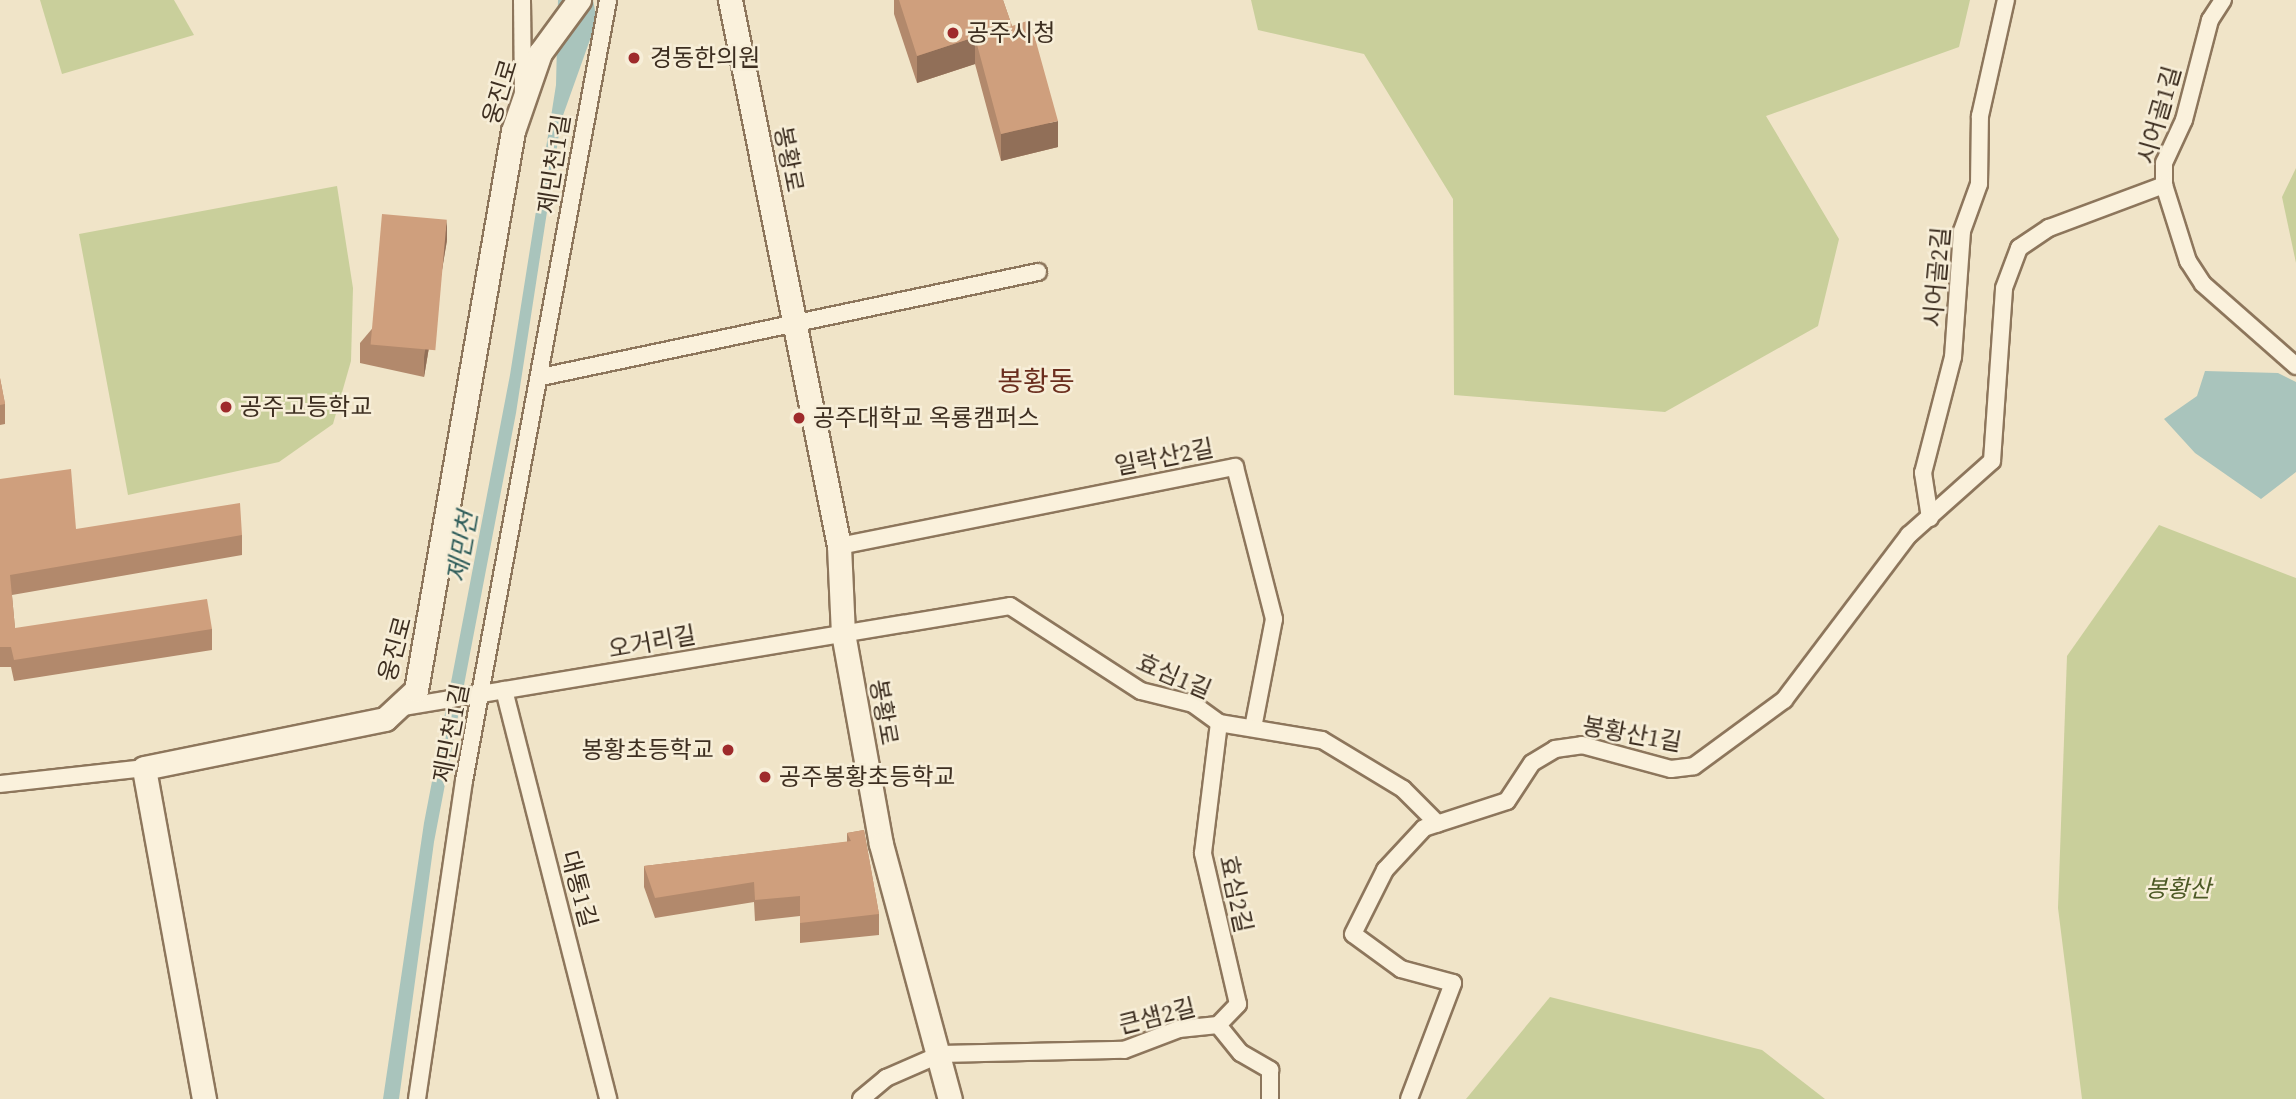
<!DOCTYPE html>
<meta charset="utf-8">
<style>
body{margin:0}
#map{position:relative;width:2296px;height:1099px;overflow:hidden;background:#f0e4c8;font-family:"Source Serif 4","Noto Sans KR",serif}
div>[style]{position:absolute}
.green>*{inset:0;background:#c9cf9b}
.water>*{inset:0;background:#a9c4bc}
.roads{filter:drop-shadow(2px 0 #8d765c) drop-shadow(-2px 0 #8d765c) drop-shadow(0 2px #8d765c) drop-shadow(0 -2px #8d765c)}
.street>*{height:16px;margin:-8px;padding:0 8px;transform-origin:8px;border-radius:8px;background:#faf1dc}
.secondary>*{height:23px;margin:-11.5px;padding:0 11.5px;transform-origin:11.5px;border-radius:11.5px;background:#faf1dc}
.wall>*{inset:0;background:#b2896c}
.shaded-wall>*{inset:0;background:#916f58}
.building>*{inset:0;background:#cf9f7d;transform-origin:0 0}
.dots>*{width:19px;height:19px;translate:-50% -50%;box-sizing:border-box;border:4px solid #f7eed8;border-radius:50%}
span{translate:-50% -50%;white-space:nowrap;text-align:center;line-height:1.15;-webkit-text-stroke:5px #f7eed8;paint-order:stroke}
.poi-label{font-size:24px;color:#3d2e20}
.left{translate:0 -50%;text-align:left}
.right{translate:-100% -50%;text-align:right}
.street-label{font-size:24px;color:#3d2e20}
.park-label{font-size:24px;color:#4d5a26;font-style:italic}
.water-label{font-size:26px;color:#2f5d5a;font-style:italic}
.quarter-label{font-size:28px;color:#6b2e1e}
</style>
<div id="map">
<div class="green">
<div style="clip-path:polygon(40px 0,174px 0,194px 35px,62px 74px)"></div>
<div style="clip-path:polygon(1251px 0,1970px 0,1959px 47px,1766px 116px,1839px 239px,1818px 326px,1665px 412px,1454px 395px,1453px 199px,1364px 54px,1258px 30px)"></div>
<div style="clip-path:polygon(2296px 168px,2296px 263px,2282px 197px)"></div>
<div style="clip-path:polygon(337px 186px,353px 288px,351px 361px,333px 424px,279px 462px,128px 495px,79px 234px)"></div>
<div style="clip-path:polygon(2159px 525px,2296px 578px,2296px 1099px,2082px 1099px,2058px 908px,2067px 656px)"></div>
<div style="clip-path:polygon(1550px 997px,1762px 1050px,1825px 1099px,1466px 1099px)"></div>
</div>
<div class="water">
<div style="clip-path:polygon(558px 0,593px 0,597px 20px,561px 121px,516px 413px,434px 842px,399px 1099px,383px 1099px,424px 823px,510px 375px,556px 85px)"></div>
<div style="clip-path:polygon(2205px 371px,2278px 373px,2296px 382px,2296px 472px,2261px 499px,2195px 453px,2164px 419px,2197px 396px)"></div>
</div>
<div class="roads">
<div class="street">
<div style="left:522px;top:0;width:92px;rotate:89.4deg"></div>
<div style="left:2223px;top:0;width:24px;rotate:123deg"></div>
<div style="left:2210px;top:20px;width:103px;rotate:104.6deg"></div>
<div style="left:2184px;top:120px;width:47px;rotate:114.9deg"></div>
<div style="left:2164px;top:163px;width:22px;rotate:90deg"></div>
<div style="left:2164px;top:185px;width:80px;rotate:72.5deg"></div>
<div style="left:2188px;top:261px;width:27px;rotate:57deg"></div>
<div style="left:2203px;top:284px;width:124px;rotate:41.4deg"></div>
<div style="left:541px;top:377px;width:508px;rotate:-11.93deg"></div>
<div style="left:1930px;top:518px;width:46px;rotate:-98.8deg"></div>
<div style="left:1923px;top:473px;width:120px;rotate:-75.5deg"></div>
<div style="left:1953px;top:357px;width:126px;rotate:-85.9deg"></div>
<div style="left:1962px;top:231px;width:50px;rotate:-70.1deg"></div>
<div style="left:1979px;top:184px;width:68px;rotate:-89.2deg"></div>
<div style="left:1980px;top:116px;width:119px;rotate:-77.4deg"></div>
<div style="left:839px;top:546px;width:404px;rotate:-11.3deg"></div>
<div style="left:1235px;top:467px;width:157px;rotate:75.6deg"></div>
<div style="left:1274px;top:619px;width:111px;rotate:100.9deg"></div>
<div style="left:504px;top:690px;width:422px;rotate:75.7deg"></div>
<div style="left:403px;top:707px;width:615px;rotate:-9.45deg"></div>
<div style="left:1010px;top:606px;width:156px;rotate:33deg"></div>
<div style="left:1141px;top:691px;width:54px;rotate:14deg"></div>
<div style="left:1193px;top:704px;width:32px;rotate:36deg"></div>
<div style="left:1219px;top:723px;width:104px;rotate:9.4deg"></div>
<div style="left:1322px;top:740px;width:95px;rotate:31.2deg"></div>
<div style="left:1403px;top:789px;width:49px;rotate:45deg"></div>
<div style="left:0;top:784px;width:145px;rotate:-6.3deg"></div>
<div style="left:1218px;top:1025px;width:29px;rotate:-46deg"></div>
<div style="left:1238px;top:1004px;width:155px;rotate:-103.1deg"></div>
<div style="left:1203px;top:853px;width:131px;rotate:-83deg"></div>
<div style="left:417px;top:1099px;width:321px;rotate:-81.6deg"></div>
<div style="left:464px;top:781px;width:794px;rotate:-79.55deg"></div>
<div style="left:861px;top:1099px;width:33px;rotate:-40deg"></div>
<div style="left:886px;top:1078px;width:60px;rotate:-23.6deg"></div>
<div style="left:941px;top:1054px;width:183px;rotate:-1.3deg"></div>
<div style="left:1124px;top:1050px;width:59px;rotate:-20.9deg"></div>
<div style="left:1179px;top:1029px;width:39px;rotate:-6deg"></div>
<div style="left:1218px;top:1025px;width:36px;rotate:51deg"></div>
<div style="left:1241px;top:1053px;width:34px;rotate:30deg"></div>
<div style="left:1270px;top:1070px;width:29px;rotate:90deg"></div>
<div style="left:1409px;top:1099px;width:124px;rotate:-69.2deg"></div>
<div style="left:1453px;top:983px;width:54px;rotate:-164.9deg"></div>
<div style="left:1401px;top:969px;width:59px;rotate:-143.9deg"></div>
<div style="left:1353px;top:934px;width:72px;rotate:-63.4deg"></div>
<div style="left:1385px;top:870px;width:57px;rotate:-47.1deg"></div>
<div style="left:1424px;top:828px;width:87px;rotate:-18deg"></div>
<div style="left:1507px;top:801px;width:45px;rotate:-56.7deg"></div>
<div style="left:1532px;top:763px;width:27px;rotate:-31deg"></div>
<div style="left:1555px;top:749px;width:27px;rotate:-8deg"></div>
<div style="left:1582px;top:745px;width:92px;rotate:15.1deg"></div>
<div style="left:1671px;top:769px;width:23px;rotate:-7deg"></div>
<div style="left:1694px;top:766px;width:112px;rotate:-36.3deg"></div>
<div style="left:1784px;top:700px;width:207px;rotate:-52.9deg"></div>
<div style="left:1909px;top:535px;width:111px;rotate:-41.7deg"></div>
<div style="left:1992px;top:461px;width:173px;rotate:-86deg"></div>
<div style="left:2004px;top:288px;width:43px;rotate:-69.4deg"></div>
<div style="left:2019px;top:248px;width:36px;rotate:-34deg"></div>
<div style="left:2049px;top:228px;width:123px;rotate:-20.5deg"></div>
</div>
<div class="secondary">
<div style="left:730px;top:0;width:557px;rotate:78.71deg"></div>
<div style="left:839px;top:546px;width:87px;rotate:87.4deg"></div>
<div style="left:843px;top:633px;width:214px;rotate:79.8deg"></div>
<div style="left:881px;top:844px;width:264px;rotate:74.9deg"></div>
<div style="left:204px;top:1099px;width:336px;rotate:-100.3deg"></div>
<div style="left:144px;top:768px;width:246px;rotate:-11.5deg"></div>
<div style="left:385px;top:719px;width:42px;rotate:-43.1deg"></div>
<div style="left:416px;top:690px;width:567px;rotate:-80.16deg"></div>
<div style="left:513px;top:131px;width:83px;rotate:-70.9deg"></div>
<div style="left:540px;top:53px;width:66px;rotate:-53.7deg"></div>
</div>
</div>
<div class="wall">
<div style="clip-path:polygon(894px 0,1003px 0,1012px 26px,1058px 147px,1001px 161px,975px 64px,917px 83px,894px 14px)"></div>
<div style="clip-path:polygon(447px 240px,424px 377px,360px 363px,360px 343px)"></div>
<div style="clip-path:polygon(0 378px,5px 404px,5px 424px,0 425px)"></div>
<div style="clip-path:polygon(0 479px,76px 529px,242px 535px,242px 555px,12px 595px,15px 628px,212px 629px,212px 650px,14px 681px,11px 667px,0 667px)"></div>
<div style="clip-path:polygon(864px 830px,879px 914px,879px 935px,800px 943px,800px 916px,755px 921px,754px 902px,655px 918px,644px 887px,644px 866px,847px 842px,847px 833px)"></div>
</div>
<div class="shaded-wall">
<div style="clip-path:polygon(975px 37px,975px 64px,917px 83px,917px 56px)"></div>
<div style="clip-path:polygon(1058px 121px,1058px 147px,1001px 161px,1001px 134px)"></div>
<div style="clip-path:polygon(447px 220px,447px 240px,424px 377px,424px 357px)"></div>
</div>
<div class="building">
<div style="clip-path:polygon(899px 0,1003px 0,1012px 26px,1030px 20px,1058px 121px,1001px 134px,975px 37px,917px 56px)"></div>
<div style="left:382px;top:214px;width:65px;height:131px;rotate:5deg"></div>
<div style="clip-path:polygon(0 378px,5px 404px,0 405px)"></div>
<div style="clip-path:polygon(71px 469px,76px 529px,240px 503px,242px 535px,10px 575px,15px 628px,207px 599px,212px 629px,14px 660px,11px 647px,0 647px,0 479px)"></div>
<div style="clip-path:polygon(864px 830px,879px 914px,800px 923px,800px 896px,755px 900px,754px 882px,655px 898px,644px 866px,851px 841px,847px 833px)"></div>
</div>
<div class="dots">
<div style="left:953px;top:33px;background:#9e2a2b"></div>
<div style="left:634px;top:58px;background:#9e2a2b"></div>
<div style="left:226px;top:407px;background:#9e2a2b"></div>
<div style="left:799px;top:418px;background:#9e2a2b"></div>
<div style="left:728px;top:750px;background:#9e2a2b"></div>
<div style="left:765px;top:777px;background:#9e2a2b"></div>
</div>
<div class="poi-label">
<span class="left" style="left:967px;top:33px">공주시청</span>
<span class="left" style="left:650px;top:58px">경동한의원</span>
<span class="left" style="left:240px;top:407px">공주고등학교</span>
<span class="left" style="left:813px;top:418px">공주대학교 옥룡캠퍼스</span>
<span class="right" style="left:714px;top:750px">봉황초등학교</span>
<span class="left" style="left:779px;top:777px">공주봉황초등학교</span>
</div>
<div class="street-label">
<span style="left:500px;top:92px;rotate:-73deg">웅진로</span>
<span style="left:2159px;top:115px;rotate:-74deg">시어골1길</span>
<span style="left:789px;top:159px;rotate:79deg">봉황로</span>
<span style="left:554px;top:164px;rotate:-81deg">제민천1길</span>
<span style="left:1937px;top:277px;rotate:-85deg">시어골2길</span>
<span style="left:1164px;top:457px;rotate:-11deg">일락산2길</span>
<span style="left:652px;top:642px;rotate:-10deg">오거리길</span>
<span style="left:395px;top:649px;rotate:-75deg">웅진로</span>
<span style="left:1174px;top:676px;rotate:23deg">효심1길</span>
<span style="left:884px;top:712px;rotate:80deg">봉황로</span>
<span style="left:451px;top:733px;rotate:-79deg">제민천1길</span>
<span style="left:1632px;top:734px;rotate:10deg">봉황산1길</span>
<span style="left:579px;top:889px;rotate:75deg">대통1길</span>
<span style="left:1236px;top:894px;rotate:78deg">효심2길</span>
<span style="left:1157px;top:1016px;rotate:-14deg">큰샘2길</span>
</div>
<div class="park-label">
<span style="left:2178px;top:889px">봉황산</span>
</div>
<div class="water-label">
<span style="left:463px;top:547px;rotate:-80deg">제민천</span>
</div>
<div class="quarter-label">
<span style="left:1036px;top:381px">봉황동</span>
</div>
</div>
